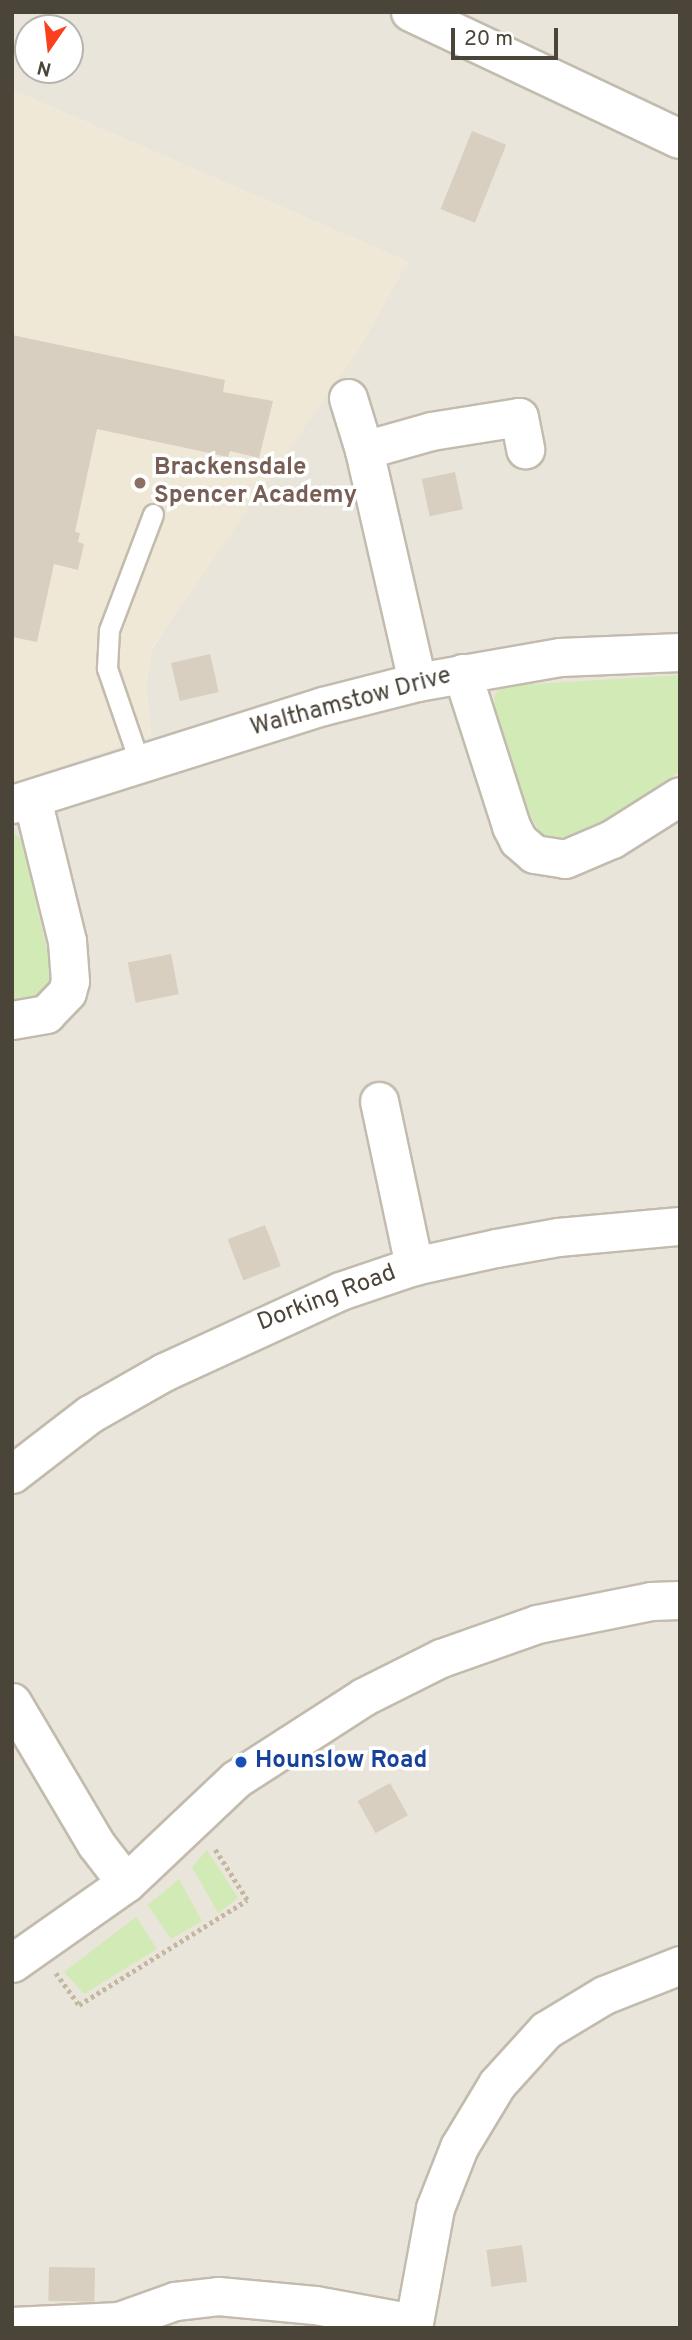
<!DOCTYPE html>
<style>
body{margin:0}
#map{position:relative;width:692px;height:2340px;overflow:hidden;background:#f6f3ec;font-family:Overpass,sans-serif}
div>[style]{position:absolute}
.residential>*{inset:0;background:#eae5da}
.education>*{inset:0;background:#efe8d6}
.green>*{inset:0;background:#d2eab5}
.building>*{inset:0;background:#d8cfc1;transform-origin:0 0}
.path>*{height:4.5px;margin-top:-2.25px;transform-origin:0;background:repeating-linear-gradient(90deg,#c4b79f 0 3.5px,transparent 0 7px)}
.roads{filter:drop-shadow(2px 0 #c2bbae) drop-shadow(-2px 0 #c2bbae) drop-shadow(0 2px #c2bbae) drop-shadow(0 -2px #c2bbae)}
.service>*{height:19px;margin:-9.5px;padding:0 9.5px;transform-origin:9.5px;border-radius:9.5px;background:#fff}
.minor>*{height:37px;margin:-18.5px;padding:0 18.5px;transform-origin:18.5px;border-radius:18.5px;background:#fff}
.tertiary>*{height:38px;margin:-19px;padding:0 19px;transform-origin:19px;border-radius:19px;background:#fff}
.dots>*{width:19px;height:19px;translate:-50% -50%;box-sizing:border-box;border:4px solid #fff;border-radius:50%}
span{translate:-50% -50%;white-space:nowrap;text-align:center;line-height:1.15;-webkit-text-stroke:7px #fff;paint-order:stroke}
.education-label{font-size:24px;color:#785e54;font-weight:700}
.left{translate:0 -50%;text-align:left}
.street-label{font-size:24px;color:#4b4439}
.transit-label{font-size:24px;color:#164399;font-weight:700}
.frame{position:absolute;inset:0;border:14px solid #4b4439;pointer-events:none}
.north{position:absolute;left:14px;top:14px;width:70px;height:70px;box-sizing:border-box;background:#fff;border:2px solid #b7b4b0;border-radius:50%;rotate:194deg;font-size:19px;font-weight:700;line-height:28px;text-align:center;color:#4b4439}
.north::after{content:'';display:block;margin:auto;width:24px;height:32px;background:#fc3f1d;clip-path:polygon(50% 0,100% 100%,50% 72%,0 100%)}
.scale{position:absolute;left:451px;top:28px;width:107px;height:32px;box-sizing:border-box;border:4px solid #4b4439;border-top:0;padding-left:9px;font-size:21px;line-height:24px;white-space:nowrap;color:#4b4439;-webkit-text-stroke:5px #fff;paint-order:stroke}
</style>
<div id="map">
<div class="residential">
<div style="clip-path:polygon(evenodd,12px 12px,680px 12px,680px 2328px,12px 2328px,12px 782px,151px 735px,146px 686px,152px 649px,408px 262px,12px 90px,12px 12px,28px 28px,70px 28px,70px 70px,28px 70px,28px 28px)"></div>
</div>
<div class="education">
<div style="clip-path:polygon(12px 90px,408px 262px,361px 346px,152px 648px,146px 686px,151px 735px,12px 782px)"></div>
</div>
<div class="green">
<div style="clip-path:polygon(680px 675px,680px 770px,658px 790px,602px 823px,557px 842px,544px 839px,525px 806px,495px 708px,494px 697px,500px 686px)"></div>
<div style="clip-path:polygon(12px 832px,21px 839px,52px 971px,48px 988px,32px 1002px,12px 1003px)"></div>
<div style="clip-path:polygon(207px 1850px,238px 1898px,218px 1913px,192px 1867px)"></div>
<div style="clip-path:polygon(179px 1879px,202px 1921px,171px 1939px,148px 1905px)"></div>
<div style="clip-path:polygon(136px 1917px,157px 1949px,84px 1994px,64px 1972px)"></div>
</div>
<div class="building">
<div style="left:472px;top:131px;width:37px;height:84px;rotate:22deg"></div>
<div style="clip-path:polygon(12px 335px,225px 380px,223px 392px,273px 401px,259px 458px,230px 451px,228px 457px,97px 429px,75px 532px,80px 533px,78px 542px,84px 544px,78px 570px,54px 564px,37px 642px,12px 637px)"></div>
<div style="left:455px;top:472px;width:38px;height:34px;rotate:78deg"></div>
<div style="left:210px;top:654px;width:39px;height:40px;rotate:77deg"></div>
<div style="left:171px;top:954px;width:41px;height:44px;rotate:79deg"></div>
<div style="left:265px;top:1225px;width:44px;height:40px;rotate:69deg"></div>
<div style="left:390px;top:1783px;width:37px;height:37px;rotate:61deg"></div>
<div style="left:522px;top:2245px;width:37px;height:36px;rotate:82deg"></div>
<div style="left:49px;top:2267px;width:46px;height:34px;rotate:1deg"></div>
</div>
<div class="path">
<div style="left:56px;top:1973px;width:39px;rotate:54deg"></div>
<div style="left:79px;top:2005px;width:198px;rotate:-32deg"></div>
<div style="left:247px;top:1900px;width:62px;rotate:-122.4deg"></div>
</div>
<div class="roads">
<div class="service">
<div style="left:140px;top:764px;width:102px;rotate:-109deg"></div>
<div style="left:107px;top:668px;width:38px;rotate:-87deg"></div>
<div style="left:109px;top:630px;width:124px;rotate:-69.2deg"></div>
</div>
<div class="minor">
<div style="left:348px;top:398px;width:54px;rotate:72.9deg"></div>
<div style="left:364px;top:450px;width:238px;rotate:77.1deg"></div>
<div style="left:364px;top:450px;width:70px;rotate:-15.8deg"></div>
<div style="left:431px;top:431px;width:89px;rotate:-9deg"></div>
<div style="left:519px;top:417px;width:33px;rotate:79deg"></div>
<div style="left:462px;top:673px;width:161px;rotate:72.2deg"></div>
<div style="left:511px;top:826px;width:16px;rotate:63deg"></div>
<div style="left:518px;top:840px;width:21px;rotate:41deg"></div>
<div style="left:534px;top:854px;width:31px;rotate:9deg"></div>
<div style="left:565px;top:859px;width:51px;rotate:-23.1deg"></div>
<div style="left:612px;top:839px;width:80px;rotate:-32.3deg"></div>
<div style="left:12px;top:804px;width:326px;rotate:-17.5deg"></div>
<div style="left:323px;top:706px;width:97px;rotate:-14.3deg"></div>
<div style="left:417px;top:682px;width:145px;rotate:-9.9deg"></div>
<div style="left:560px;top:657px;width:120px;rotate:-2.4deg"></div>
<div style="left:12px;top:1020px;width:35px;rotate:-10deg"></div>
<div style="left:46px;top:1014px;width:30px;rotate:-46deg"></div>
<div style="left:67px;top:992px;width:11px;rotate:-75deg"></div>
<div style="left:70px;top:981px;width:40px;rotate:-94.3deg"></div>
<div style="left:67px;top:941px;width:146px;rotate:-103.8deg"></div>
<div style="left:379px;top:1101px;width:169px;rotate:78deg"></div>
<div style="left:12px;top:1474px;width:98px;rotate:-37.6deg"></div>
<div style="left:90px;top:1414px;width:85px;rotate:-29.6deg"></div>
<div style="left:164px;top:1372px;width:194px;rotate:-24.7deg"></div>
<div style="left:340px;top:1291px;width:78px;rotate:-18.7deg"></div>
<div style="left:414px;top:1266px;width:84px;rotate:-12.4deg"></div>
<div style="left:496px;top:1248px;width:63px;rotate:-10.1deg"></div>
<div style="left:558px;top:1237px;width:122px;rotate:-5.2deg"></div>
<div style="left:12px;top:1702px;width:165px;rotate:59.4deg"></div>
<div style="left:96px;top:1844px;width:49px;rotate:52.4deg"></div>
<div style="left:12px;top:1963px;width:139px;rotate:-35.1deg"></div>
<div style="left:126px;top:1883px;width:151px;rotate:-43.4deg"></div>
<div style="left:236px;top:1779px;width:151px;rotate:-32.8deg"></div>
<div style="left:363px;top:1697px;width:87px;rotate:-26.6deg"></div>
<div style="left:441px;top:1658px;width:102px;rotate:-19.5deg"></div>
<div style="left:537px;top:1624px;width:116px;rotate:-11.4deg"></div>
<div style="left:651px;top:1601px;width:29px;rotate:-2deg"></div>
<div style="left:12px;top:2326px;width:107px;rotate:-2.7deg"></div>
<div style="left:119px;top:2321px;width:59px;rotate:-19.7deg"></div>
<div style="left:175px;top:2301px;width:43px;rotate:-6.6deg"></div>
<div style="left:218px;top:2296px;width:97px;rotate:5.3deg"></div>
<div style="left:315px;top:2305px;width:100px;rotate:10.4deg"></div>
<div style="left:413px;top:2328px;width:122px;rotate:-79.6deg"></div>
<div style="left:435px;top:2208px;width:66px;rotate:-68.5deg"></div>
<div style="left:459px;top:2147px;width:74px;rotate:-58.9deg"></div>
<div style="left:497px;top:2084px;width:73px;rotate:-47.8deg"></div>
<div style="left:546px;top:2030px;width:68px;rotate:-31.1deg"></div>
<div style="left:604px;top:1995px;width:82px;rotate:-21.5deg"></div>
</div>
<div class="tertiary">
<div style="left:411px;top:12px;width:297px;rotate:25.3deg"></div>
</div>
</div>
<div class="dots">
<div style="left:140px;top:483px;background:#8d6e63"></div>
<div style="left:241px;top:1762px;background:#1a4fb4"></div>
</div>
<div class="education-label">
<span class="left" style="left:154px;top:483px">Brackensdale<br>Spencer Academy</span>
</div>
<div class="street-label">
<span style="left:351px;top:703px;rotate:-15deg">Walthamstow Drive</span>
<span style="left:327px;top:1299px;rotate:-21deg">Dorking Road</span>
</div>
<div class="transit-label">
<span class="left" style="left:255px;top:1762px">Hounslow Road</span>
</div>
<div class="frame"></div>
<div class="north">N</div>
<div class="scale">20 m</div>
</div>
